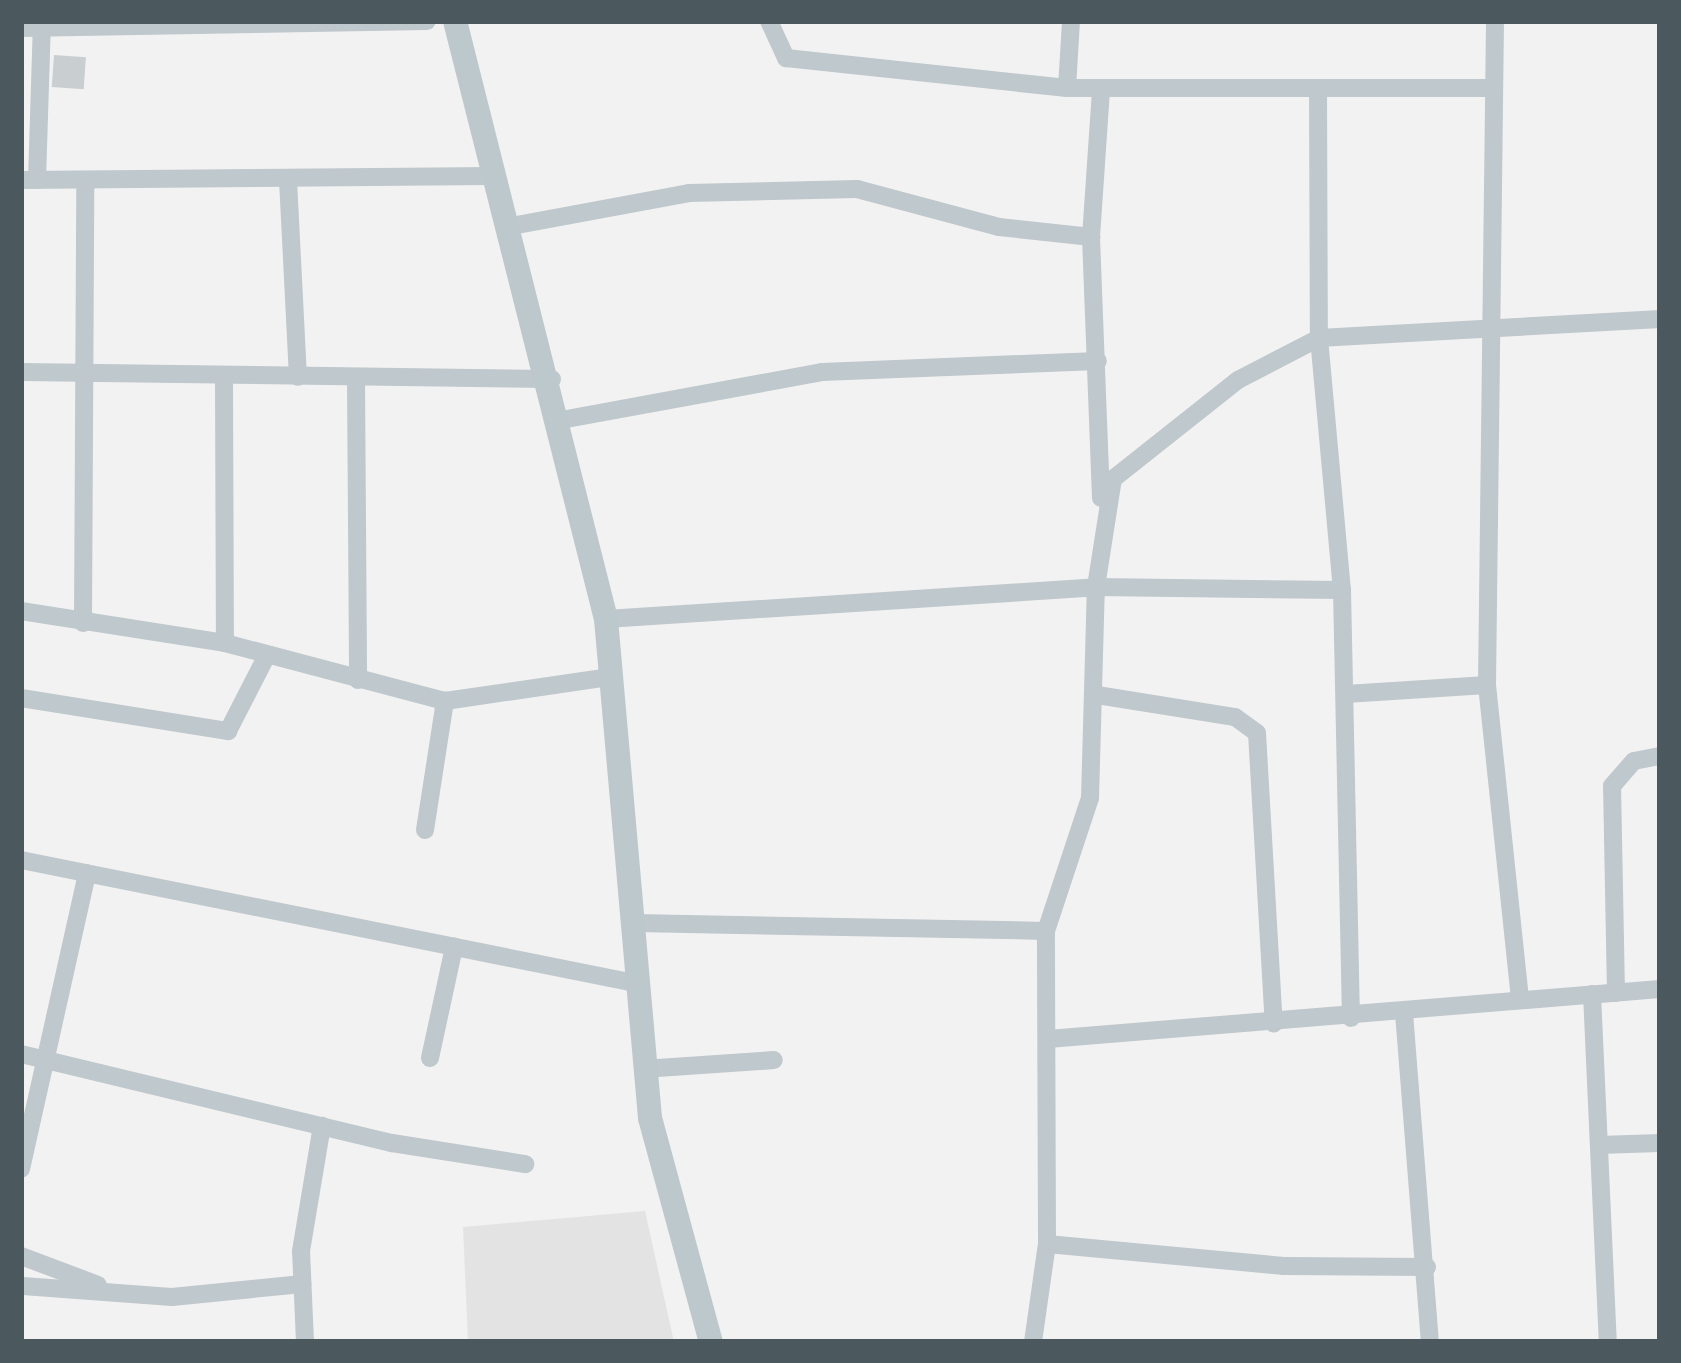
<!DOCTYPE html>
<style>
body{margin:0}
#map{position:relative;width:1681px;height:1363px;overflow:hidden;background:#f3f2f2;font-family:"Source Sans 3",sans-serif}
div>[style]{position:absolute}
.education>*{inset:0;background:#e4e3e3}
.building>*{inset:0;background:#c9ced0;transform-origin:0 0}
.street>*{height:18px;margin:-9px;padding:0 9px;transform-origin:9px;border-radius:9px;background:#bfc8cc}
.secondary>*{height:24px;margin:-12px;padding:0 12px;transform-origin:12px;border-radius:12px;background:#bdc8cd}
span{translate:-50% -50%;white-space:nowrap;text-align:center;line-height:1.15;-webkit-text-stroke:12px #fff;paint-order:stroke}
.frame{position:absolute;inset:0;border:24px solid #4b585d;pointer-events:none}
</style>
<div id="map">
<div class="education">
<div style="clip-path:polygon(645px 1211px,674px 1342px,468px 1342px,463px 1227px)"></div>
</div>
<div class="building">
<div style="left:54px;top:55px;width:32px;height:32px;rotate:4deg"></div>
</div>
<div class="street">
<div style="left:769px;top:21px;width:41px;rotate:65.3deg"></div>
<div style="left:786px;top:58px;width:283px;rotate:6.1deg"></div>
<div style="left:1071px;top:21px;width:67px;rotate:93.4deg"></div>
<div style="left:1067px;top:88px;width:427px"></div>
<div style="left:1495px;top:21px;width:664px;rotate:90.69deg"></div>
<div style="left:1487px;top:685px;width:317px;rotate:84deg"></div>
<div style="left:21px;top:28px;width:406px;rotate:-1deg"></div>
<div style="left:1318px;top:88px;width:250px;rotate:89.8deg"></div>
<div style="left:1319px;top:338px;width:253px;rotate:84.8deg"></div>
<div style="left:1342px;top:590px;width:428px;rotate:88.8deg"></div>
<div style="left:21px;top:180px;width:471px;rotate:-0.5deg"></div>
<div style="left:37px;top:180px;width:159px;rotate:-88.2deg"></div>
<div style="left:288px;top:180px;width:197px;rotate:87.1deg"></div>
<div style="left:506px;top:227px;width:186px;rotate:-10.5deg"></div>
<div style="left:689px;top:193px;width:168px;rotate:-1.4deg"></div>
<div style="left:857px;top:189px;width:147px;rotate:15deg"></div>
<div style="left:999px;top:227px;width:93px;rotate:6.2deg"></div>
<div style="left:21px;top:372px;width:531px;rotate:0.76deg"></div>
<div style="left:224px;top:378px;width:265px;rotate:89.8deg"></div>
<div style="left:356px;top:380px;width:300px;rotate:89.6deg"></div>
<div style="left:561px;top:420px;width:265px;rotate:-10.4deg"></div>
<div style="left:822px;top:372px;width:276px;rotate:-2.3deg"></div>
<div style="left:1101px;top:498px;width:261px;rotate:-92.2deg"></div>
<div style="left:1091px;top:237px;width:147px;rotate:-86.1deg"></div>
<div style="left:21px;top:611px;width:206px;rotate:8.9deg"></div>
<div style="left:225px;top:643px;width:228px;rotate:14.8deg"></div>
<div style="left:445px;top:701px;width:167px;rotate:-8.3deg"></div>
<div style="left:606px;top:619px;width:491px;rotate:-3.7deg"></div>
<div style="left:1096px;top:587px;width:246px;rotate:0.7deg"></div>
<div style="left:83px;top:623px;width:439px;rotate:-89.7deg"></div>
<div style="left:1346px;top:694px;width:141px;rotate:-3.7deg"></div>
<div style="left:1097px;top:695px;width:140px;rotate:9.1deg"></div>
<div style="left:1235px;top:717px;width:27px;rotate:36deg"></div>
<div style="left:1257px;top:733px;width:291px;rotate:86.7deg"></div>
<div style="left:21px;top:698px;width:210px;rotate:9.1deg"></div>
<div style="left:228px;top:731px;width:83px;rotate:-62.8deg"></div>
<div style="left:425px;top:830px;width:131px;rotate:-81.2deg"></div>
<div style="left:21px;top:860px;width:631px;rotate:11.33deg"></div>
<div style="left:635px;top:923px;width:411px;rotate:1.1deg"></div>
<div style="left:1616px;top:993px;width:207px;rotate:-91.1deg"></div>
<div style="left:1612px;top:786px;width:33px;rotate:-49deg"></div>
<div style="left:1634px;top:761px;width:26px;rotate:-11deg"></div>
<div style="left:1592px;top:994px;width:348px;rotate:87.4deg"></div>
<div style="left:1404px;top:1013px;width:330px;rotate:85.5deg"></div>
<div style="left:1048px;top:1039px;width:614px;rotate:-4.67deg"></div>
<div style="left:21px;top:1054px;width:382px;rotate:13.5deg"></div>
<div style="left:392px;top:1143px;width:135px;rotate:9deg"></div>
<div style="left:430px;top:1058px;width:114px;rotate:-77.8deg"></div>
<div style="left:643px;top:1069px;width:131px;rotate:-3.9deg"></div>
<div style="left:1599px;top:1145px;width:61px;rotate:-1.9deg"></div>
<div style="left:21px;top:1169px;width:303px;rotate:-77.4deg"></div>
<div style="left:1047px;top:1244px;width:238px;rotate:5.3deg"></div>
<div style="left:1284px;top:1266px;width:143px;rotate:0.4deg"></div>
<div style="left:21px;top:1256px;width:82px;rotate:20.6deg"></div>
<div style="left:23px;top:1286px;width:149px;rotate:4.2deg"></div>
<div style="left:172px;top:1297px;width:131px;rotate:-5.7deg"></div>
<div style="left:305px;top:1342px;width:91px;rotate:-92.5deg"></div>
<div style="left:301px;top:1251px;width:127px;rotate:-80.5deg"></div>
<div style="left:1033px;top:1342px;width:99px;rotate:-81.9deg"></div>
<div style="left:1047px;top:1244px;width:313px;rotate:-90.2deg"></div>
<div style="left:1046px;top:931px;width:140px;rotate:-71.7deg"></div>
<div style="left:1090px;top:798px;width:211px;rotate:-88.4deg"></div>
<div style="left:1096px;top:587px;width:109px;rotate:-81.1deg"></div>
<div style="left:1113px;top:479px;width:159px;rotate:-38.4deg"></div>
<div style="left:1238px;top:380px;width:91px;rotate:-27.4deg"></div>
<div style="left:1319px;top:338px;width:342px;rotate:-3.2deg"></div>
</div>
<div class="secondary">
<div style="left:455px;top:21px;width:617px;rotate:75.83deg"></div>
<div style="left:606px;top:619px;width:501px;rotate:84.96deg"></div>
<div style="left:650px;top:1118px;width:232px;rotate:74.8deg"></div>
</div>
<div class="frame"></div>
</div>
